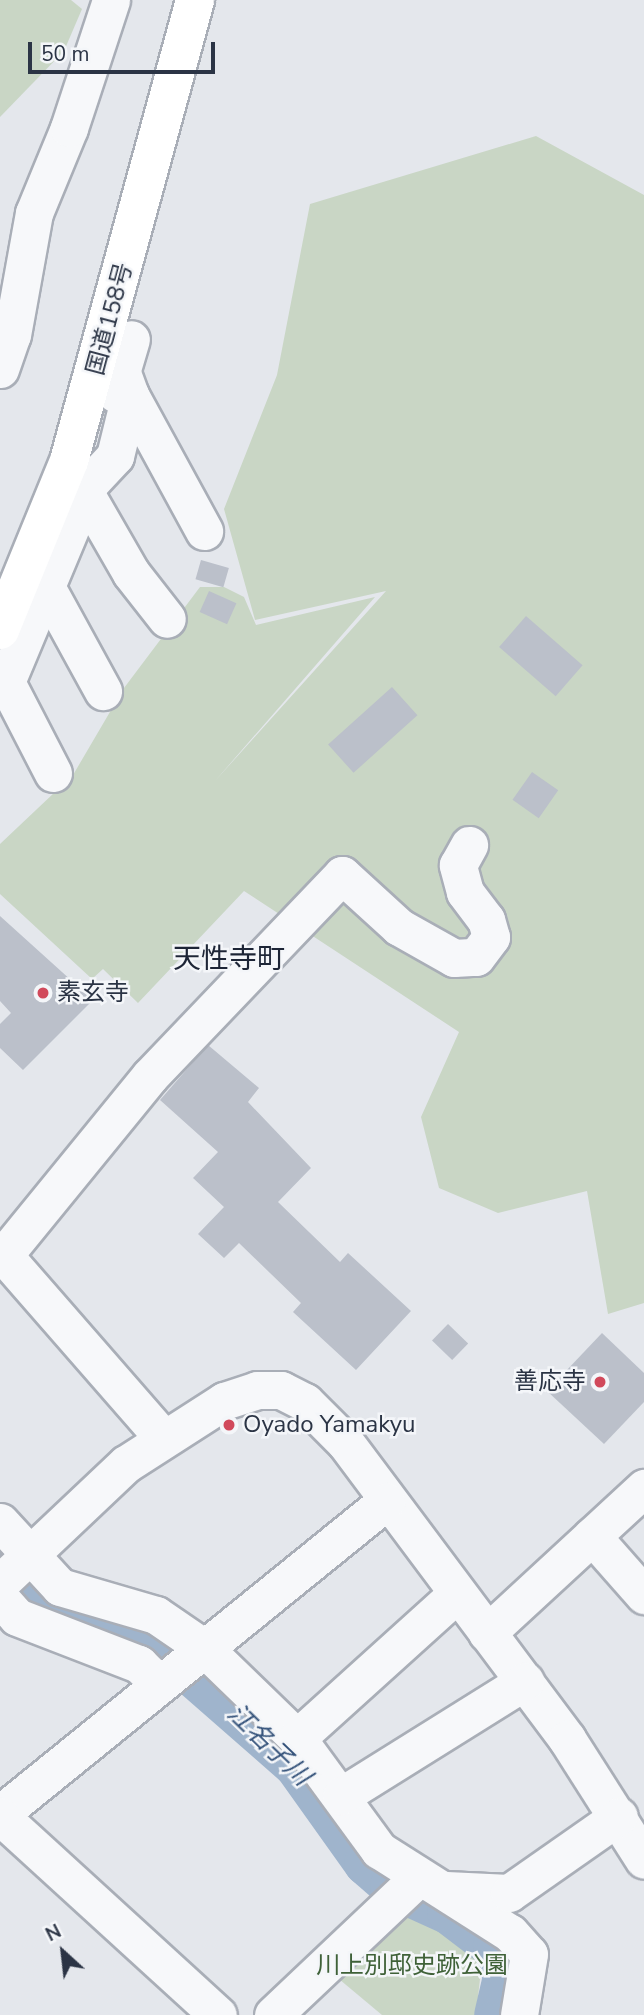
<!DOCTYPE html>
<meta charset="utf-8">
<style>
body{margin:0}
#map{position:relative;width:644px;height:2015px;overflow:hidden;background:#e4e7ec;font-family:"Nunito Sans","Noto Sans JP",sans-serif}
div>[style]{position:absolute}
.green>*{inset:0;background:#c9d6c5}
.river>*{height:46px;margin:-23px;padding:0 23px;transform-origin:23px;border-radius:23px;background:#9fb4cc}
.building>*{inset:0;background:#bbc0ca;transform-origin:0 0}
.roads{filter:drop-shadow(2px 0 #a9aeb7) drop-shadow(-2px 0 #a9aeb7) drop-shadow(0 2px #a9aeb7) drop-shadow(0 -2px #a9aeb7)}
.minor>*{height:37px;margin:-18.5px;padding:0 18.5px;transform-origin:18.5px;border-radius:18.5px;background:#f7f8fa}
.highway>*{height:38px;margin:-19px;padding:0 19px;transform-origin:19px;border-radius:19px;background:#fff}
.dots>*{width:19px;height:19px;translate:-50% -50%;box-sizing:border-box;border:4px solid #f4f6f9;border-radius:50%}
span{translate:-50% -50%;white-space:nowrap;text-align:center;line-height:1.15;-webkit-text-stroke:5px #f4f6f9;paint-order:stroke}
.street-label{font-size:24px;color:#2b3445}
.poi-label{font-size:24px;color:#2b3445}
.left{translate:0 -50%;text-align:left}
.right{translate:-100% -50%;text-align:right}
.park-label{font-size:24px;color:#3f6138}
.water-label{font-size:26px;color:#34527a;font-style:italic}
.quarter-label{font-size:28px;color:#1d2536}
.north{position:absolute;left:28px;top:1917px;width:70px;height:70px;-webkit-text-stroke:5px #f4f6f9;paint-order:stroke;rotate:333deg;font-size:19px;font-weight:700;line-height:28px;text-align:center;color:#2b3445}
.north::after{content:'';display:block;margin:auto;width:24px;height:32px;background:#2b3445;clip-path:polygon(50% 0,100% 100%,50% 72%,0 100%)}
.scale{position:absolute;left:28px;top:42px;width:187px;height:32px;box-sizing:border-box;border:4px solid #2b3445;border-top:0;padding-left:9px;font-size:21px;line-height:24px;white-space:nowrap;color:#2b3445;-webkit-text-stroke:5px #f4f6f9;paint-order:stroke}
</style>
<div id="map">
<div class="green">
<div style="clip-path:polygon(0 0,71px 0,82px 9px,64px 51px,0 117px)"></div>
<div style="clip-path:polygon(536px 136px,644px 195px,644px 1303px,608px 1314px,587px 1191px,498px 1213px,439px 1188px,421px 1117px,459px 1032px,244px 891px,138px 1003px,103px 969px,92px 979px,0 894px,0 844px,73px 775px,124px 688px,200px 587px,224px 587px,244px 597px,256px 625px,375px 597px,215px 781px,386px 591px,255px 620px,224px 509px,277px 375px,310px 204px)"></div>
<div style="clip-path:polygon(402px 1905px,459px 1933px,482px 1961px,476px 2015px,382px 2015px,333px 1974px)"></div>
</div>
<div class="river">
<div style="left:0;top:1553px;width:49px;rotate:49.1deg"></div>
<div style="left:32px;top:1590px;width:119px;rotate:20.1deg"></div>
<div style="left:144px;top:1631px;width:203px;rotate:41.2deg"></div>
<div style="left:297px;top:1765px;width:120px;rotate:54.5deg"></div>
<div style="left:367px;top:1863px;width:35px;rotate:41deg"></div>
<div style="left:393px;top:1886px;width:63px;rotate:24.5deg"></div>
<div style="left:450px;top:1912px;width:58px;rotate:37.3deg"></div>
<div style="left:496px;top:1947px;width:32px;rotate:72deg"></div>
<div style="left:506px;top:1977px;width:39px;rotate:103deg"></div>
</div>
<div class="building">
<div style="left:201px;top:560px;width:29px;height:20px;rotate:16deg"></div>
<div style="left:209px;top:591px;width:30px;height:23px;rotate:24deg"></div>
<div style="left:526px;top:616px;width:75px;height:41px;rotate:41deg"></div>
<div style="left:392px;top:687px;width:38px;height:86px;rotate:48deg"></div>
<div style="left:532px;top:772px;width:32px;height:34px;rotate:35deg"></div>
<div style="clip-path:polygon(0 916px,93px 1000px,23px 1070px,0 1048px,0 1024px,11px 1013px,0 1001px)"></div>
<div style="clip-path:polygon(208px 1045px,259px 1088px,248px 1102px,311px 1168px,278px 1202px,340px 1262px,348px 1253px,411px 1311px,356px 1370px,293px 1312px,301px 1303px,239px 1243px,224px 1258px,198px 1234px,224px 1207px,193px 1178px,218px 1152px,160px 1100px)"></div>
<div style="left:448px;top:1324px;width:28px;height:23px;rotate:44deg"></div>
<div style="clip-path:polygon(602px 1333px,644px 1373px,644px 1402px,604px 1444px,547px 1391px)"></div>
</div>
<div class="roads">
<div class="minor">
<div style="left:0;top:369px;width:36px;rotate:-71deg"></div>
<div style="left:12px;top:335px;width:124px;rotate:-79.8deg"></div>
<div style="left:34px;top:213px;width:92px;rotate:-67.6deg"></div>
<div style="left:69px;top:128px;width:135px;rotate:-71.8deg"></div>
<div style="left:115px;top:393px;width:56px;rotate:-73.5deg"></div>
<div style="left:130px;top:395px;width:155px;rotate:61.4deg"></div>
<div style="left:85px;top:493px;width:92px;rotate:60.1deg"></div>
<div style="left:131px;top:573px;width:58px;rotate:52deg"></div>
<div style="left:45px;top:585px;width:121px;rotate:61.3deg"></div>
<div style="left:53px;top:773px;width:102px;rotate:-117.3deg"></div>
<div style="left:6px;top:682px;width:215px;rotate:-67.3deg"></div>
<div style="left:89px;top:484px;width:38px;rotate:-47deg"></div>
<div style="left:115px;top:456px;width:63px;rotate:-76.2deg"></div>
<div style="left:130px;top:395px;width:27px;rotate:-110deg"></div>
<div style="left:0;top:1251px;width:249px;rotate:48.9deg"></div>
<div style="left:4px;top:1255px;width:231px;rotate:-50.8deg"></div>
<div style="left:150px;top:1076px;width:278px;rotate:-46.3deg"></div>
<div style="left:342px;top:875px;width:77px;rotate:42.4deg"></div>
<div style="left:399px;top:927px;width:63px;rotate:29.4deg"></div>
<div style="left:454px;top:958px;width:22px;rotate:-3deg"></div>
<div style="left:476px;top:957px;width:25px;rotate:-53deg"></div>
<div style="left:491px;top:937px;width:18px;rotate:-106deg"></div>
<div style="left:486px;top:920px;width:35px;rotate:-127deg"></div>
<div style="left:465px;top:892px;width:28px;rotate:-105deg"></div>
<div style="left:458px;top:865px;width:23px;rotate:-61deg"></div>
<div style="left:0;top:1522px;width:88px;rotate:47.3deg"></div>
<div style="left:60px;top:1587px;width:100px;rotate:16.3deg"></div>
<div style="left:156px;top:1615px;width:58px;rotate:34.5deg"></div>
<div style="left:204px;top:1648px;width:129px;rotate:44.1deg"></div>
<div style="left:297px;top:1738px;width:139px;rotate:53.8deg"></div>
<div style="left:379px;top:1850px;width:155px;rotate:32.4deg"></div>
<div style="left:510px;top:1933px;width:28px;rotate:48deg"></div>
<div style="left:529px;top:1954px;width:62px;rotate:99.3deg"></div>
<div style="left:592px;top:1536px;width:79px;rotate:48.6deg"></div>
<div style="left:0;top:1583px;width:173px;rotate:-43.4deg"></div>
<div style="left:126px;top:1464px;width:117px;rotate:-32.7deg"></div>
<div style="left:224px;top:1401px;width:35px;rotate:-18deg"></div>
<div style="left:257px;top:1390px;width:24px"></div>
<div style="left:281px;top:1390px;width:27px;rotate:27deg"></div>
<div style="left:305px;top:1402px;width:57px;rotate:45deg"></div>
<div style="left:345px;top:1442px;width:371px;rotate:53.2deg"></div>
<div style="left:567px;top:1739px;width:143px;rotate:57.5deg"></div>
<div style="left:0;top:1598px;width:25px;rotate:48deg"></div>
<div style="left:17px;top:1617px;width:131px;rotate:21.1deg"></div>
<div style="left:139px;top:1664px;width:28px;rotate:45deg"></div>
<div style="left:487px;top:1633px;width:214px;rotate:-42.7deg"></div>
<div style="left:297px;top:1738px;width:213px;rotate:-42.1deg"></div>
<div style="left:341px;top:1796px;width:217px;rotate:-32deg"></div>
<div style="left:0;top:1814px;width:497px;rotate:-39deg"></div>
<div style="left:0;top:1816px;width:295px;rotate:42.4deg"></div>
<div style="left:446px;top:1890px;width:63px;rotate:2.7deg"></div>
<div style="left:509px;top:1893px;width:134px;rotate:-35deg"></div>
<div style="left:273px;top:2015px;width:199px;rotate:-43.4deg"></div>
</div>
<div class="highway">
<div style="left:0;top:630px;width:183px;rotate:-67.8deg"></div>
<div style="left:69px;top:461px;width:478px;rotate:-74.7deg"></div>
</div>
</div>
<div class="dots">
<div style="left:43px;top:993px;background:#d1495b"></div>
<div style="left:600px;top:1382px;background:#d1495b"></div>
<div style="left:229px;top:1425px;background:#d1495b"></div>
</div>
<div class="street-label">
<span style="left:110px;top:319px;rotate:-75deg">国道158号</span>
</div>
<div class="poi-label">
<span class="left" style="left:57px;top:993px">素玄寺</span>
<span class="right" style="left:586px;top:1382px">善応寺</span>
<span class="left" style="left:243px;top:1425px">Oyado Yamakyu</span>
</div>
<div class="park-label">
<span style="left:412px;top:1966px">川上別邸史跡公園</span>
</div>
<div class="water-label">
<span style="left:269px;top:1745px;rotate:44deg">江名子川</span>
</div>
<div class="quarter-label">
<span style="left:229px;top:959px">天性寺町</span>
</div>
<div class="north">N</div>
<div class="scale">50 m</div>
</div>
